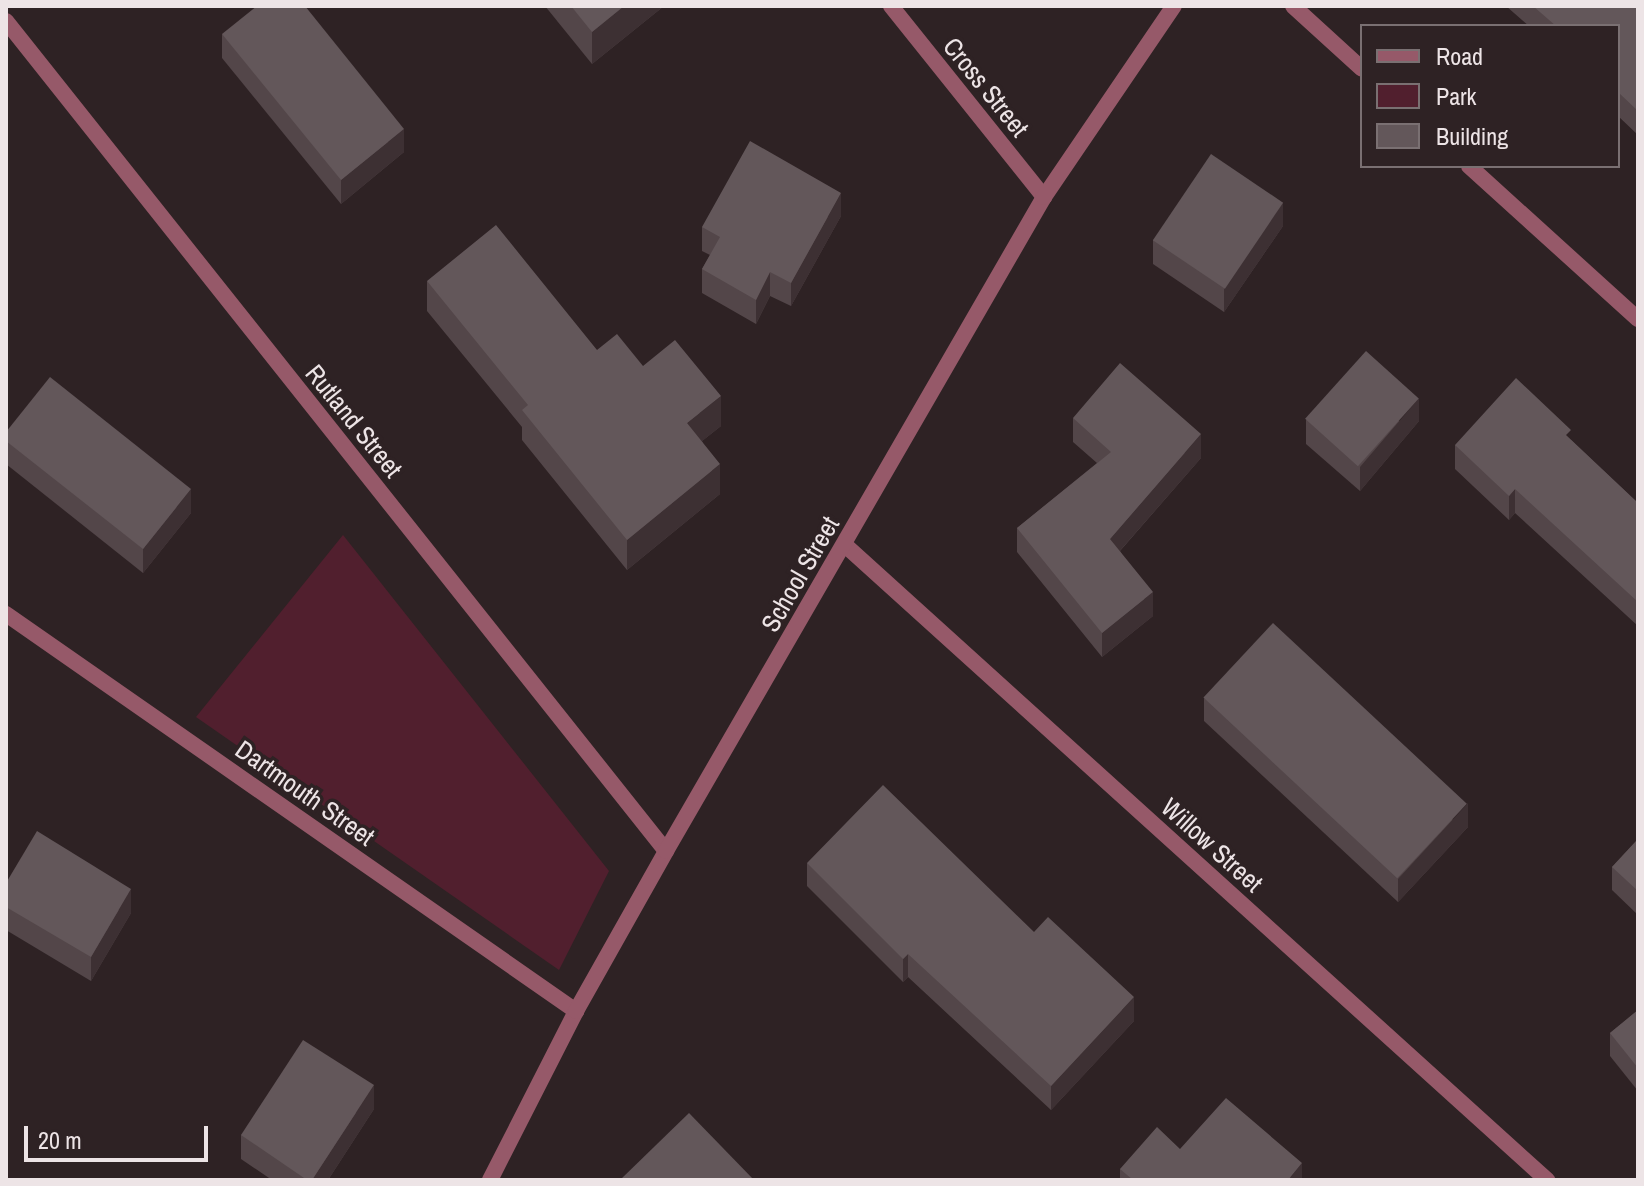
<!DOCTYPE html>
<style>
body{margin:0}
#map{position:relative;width:1644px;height:1186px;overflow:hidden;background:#2e2224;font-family:"Archivo Narrow",sans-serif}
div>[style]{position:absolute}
.green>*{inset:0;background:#511f2e}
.minor>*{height:16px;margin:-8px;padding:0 8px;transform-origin:8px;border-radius:8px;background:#965969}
.tertiary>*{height:16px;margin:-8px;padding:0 8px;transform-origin:8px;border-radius:8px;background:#965969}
.wall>*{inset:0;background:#534649}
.shaded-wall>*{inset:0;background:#3d3033}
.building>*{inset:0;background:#63575a;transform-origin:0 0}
span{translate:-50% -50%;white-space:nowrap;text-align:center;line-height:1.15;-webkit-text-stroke:7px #2e2224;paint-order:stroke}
.street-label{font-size:26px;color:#ede4e6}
.frame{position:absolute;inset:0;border:8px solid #ede4e6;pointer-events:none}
.legend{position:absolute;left:1360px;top:24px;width:260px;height:144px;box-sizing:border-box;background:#2e2224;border:2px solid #7a7072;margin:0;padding:10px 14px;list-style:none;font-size:24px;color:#ede4e6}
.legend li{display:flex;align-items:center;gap:16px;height:40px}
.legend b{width:40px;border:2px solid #7a7072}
.scale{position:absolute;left:24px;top:1126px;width:184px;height:36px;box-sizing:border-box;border:4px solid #ede4e6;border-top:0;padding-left:10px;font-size:24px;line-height:28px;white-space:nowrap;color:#ede4e6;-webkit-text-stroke:6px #2e2224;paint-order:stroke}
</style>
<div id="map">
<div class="green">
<div style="clip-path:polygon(343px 535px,609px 871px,559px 970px,196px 717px)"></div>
</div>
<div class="minor">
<div style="left:891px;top:6px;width:245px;rotate:51.3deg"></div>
<div style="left:1293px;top:6px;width:93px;rotate:42.4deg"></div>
<div style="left:6px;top:21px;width:1060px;rotate:51.51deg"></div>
<div style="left:1469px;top:166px;width:228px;rotate:42.2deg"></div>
<div style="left:845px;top:545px;width:947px;rotate:42.13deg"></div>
<div style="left:6px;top:614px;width:695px;rotate:34.86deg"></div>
</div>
<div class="tertiary">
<div style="left:490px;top:1180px;width:190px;rotate:-63deg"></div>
<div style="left:576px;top:1011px;width:184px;rotate:-60.6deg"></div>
<div style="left:666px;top:851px;width:755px;rotate:-59.97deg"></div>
<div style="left:1044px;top:197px;width:231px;rotate:-55.8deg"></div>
</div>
<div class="wall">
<div style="clip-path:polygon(545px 6px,664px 6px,592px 64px)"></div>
<div style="clip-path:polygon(1506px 6px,1638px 6px,1638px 135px,1618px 116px,1618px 26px,1529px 26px)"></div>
<div style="clip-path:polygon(222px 34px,404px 152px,341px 204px,222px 58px)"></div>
<div style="clip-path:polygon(841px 216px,791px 306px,770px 296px,756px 324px,702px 293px,702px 269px,710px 255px,702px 251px,702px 227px)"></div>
<div style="clip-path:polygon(1283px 226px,1224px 312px,1153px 264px,1153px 240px)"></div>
<div style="clip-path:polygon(427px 281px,597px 350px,721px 426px,702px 441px,720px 494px,627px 570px,522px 440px,522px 427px,427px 311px)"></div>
<div style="clip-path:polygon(1073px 418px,1201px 458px,1120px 551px,1153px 616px,1102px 657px,1017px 552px,1017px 528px,1097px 463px,1073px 442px)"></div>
<div style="clip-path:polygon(1306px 420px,1419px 421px,1360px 491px,1306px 444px)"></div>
<div style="clip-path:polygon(6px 432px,191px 513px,143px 573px,6px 464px)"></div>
<div style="clip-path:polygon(1571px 440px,1638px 503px,1638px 626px,1515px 513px,1509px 520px,1455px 469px,1455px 445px)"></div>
<div style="clip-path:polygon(1204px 698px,1468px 827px,1398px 902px,1204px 721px)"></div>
<div style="clip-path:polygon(1638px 839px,1638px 915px,1612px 890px,1612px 867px)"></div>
<div style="clip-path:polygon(807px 863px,1034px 932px,1134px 1021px,1051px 1110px,908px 977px,903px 982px,807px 886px)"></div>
<div style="clip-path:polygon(6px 883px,131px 913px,91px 981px,6px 930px)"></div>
<div style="clip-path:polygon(1638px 1010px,1638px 1091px,1610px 1056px,1610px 1033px)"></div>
<div style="clip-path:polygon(374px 1109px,328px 1180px,272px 1180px,241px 1159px,241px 1135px)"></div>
<div style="clip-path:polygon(1180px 1149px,1302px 1180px,1120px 1180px,1120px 1169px)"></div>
</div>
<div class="shaded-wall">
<div style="clip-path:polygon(624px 6px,664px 6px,592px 64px,592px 32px)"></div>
<div style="clip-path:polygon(404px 129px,404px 152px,341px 204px,341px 180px)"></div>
<div style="clip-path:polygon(841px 193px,841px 216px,791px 306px,791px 283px)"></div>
<div style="clip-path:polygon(1283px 202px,1283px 226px,1224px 312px,1224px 289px)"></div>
<div style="clip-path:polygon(770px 272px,770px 296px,756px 324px,756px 300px)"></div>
<div style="clip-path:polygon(721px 396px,721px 426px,687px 453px,687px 423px)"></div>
<div style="clip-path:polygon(1419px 398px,1419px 421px,1360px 491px,1360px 467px)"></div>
<div style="clip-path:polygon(1201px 434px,1201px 458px,1110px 562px,1110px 539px)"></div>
<div style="clip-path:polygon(720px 464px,720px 494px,627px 570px,627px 540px)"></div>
<div style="clip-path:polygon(191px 489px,191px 513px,143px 573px,143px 549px)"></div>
<div style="clip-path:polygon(1515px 489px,1515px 513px,1509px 520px,1509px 496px)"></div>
<div style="clip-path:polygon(1153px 592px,1153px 616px,1102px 657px,1102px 633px)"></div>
<div style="clip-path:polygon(1468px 803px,1468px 827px,1398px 902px,1398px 879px)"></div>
<div style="clip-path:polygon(131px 889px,131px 913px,91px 981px,91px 957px)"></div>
<div style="clip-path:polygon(908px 954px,908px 977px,903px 982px,903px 959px)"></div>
<div style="clip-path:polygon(1134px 997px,1134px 1021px,1051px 1110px,1051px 1086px)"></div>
<div style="clip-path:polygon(374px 1085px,374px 1109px,328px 1180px,312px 1180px)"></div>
<div style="clip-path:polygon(1302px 1163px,1302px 1180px,1288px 1180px)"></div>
</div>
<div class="building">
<div style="clip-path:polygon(257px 6px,305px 6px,404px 129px,341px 180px,222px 34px)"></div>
<div style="clip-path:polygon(571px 6px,624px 6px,592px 32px)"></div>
<div style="clip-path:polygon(1533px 6px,1638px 6px,1638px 111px,1618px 92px,1618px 26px,1556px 26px)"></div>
<div style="clip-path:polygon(750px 141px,841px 193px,791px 283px,770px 272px,756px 300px,702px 269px,720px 237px,702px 227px)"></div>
<div style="left:1211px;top:154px;width:87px;height:104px;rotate:34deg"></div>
<div style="clip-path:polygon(496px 225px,597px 350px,617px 334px,643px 366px,675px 340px,721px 396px,687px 423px,720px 464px,627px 540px,522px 410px,528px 405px,427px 281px)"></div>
<div style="left:1366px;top:351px;width:71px;height:91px;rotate:42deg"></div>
<div style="clip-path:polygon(1120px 363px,1201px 434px,1110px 539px,1153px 592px,1102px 633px,1017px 528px,1111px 452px,1073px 418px)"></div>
<div style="clip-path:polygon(50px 377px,191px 489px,143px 549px,6px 441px,6px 432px)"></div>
<div style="clip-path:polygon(1516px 378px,1571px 430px,1566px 435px,1638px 503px,1638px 602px,1515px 489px,1509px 496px,1455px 445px)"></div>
<div style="left:1273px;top:623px;width:265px;height:102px;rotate:43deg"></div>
<div style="clip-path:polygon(883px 785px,1034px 932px,1048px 917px,1134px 997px,1051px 1086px,908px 954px,903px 959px,807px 863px)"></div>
<div style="clip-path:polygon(37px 831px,131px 889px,91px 957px,6px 907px,6px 883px)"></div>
<div style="clip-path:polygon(1638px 839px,1638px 891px,1612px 867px)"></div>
<div style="clip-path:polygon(1638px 1010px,1638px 1068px,1610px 1033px)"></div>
<div style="clip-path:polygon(303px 1040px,374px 1085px,312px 1180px,307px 1180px,241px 1135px)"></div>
<div style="clip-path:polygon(1226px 1098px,1302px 1163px,1288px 1180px,1133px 1180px,1120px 1169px,1157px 1127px,1180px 1149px)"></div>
<div style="clip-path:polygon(689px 1113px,754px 1180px,620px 1180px)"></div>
</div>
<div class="street-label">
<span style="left:986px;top:87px;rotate:51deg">Cross Street</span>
<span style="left:354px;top:421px;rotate:51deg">Rutland Street</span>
<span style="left:800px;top:574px;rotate:-60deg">School Street</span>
<span style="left:305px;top:793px;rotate:35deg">Dartmouth Street</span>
<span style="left:1212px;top:845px;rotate:42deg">Willow Street</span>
</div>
<div class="frame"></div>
<ul class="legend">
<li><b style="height:10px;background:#965969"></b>Road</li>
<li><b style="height:22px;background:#511f2e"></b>Park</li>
<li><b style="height:22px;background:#63575a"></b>Building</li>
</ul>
<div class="scale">20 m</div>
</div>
